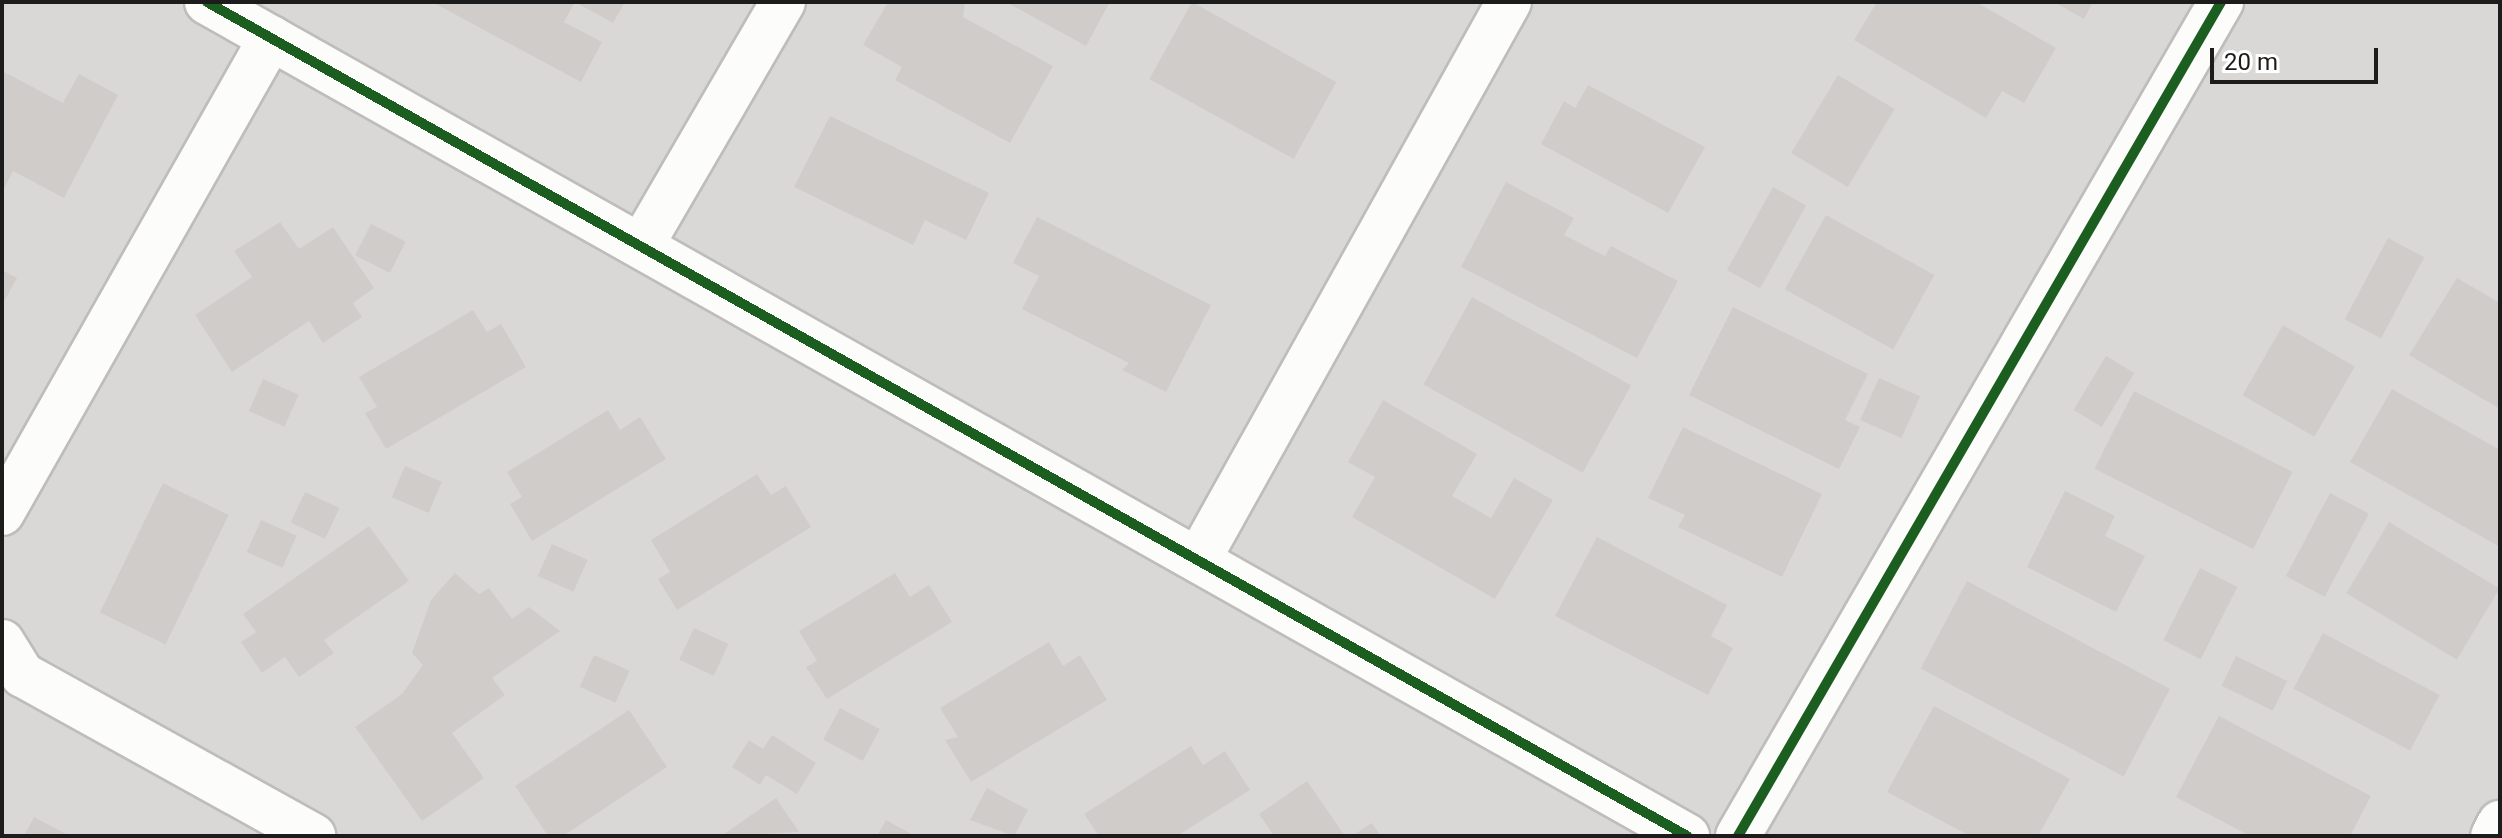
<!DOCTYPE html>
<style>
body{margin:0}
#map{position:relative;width:2502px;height:838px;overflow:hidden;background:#ebe8e5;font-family:Roboto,sans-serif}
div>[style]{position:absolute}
.residential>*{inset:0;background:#dad8d6;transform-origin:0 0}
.building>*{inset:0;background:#d0ccca;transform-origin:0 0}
.roads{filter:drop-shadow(2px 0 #bebdbb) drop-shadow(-2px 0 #bebdbb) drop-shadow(0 2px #bebdbb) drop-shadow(0 -2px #bebdbb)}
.street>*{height:44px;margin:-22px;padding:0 22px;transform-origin:22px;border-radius:22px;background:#fcfcfb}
.cycleway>*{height:10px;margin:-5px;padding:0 5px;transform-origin:5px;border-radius:5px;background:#1b5e20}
span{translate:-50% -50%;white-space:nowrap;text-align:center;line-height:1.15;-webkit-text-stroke:7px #fff;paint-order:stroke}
.frame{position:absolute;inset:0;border:4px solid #1c1c1c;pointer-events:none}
.scale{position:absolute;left:2210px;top:48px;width:168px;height:36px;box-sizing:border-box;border:4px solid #1c1c1c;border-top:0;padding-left:10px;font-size:24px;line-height:28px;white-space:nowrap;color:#1c1c1c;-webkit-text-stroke:6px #fff;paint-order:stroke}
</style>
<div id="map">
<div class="residential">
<div style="left:2px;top:2px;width:2498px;height:834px"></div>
</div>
<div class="building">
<div style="clip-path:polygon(432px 2px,625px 2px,613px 23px,575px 2px,564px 22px,602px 42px,581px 82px)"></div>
<div style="clip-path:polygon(888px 2px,965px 2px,963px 17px,1053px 66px,1010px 143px,895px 80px,902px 67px,863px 45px)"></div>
<div style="clip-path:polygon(1006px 2px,1110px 2px,1086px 46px)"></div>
<div style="left:1192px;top:2px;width:165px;height:88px;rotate:29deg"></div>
<div style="clip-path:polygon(1877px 2px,1976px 2px,2056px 48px,2024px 103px,2002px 91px,1986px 118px,1854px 40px)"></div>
<div style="clip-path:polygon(2054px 2px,2093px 2px,2084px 19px)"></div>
<div style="clip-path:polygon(2px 71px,63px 103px,79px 74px,118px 95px,64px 198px,13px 171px,2px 193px)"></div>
<div style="left:1838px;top:75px;width:66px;height:91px;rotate:31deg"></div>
<div style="clip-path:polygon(1588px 85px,1705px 147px,1668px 213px,1541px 144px,1564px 101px,1575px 108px)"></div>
<div style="clip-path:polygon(830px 116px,989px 193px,966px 240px,925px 220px,913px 245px,794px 187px)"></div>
<div style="clip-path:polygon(1506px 182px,1574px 218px,1564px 235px,1605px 256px,1611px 246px,1678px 281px,1637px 358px,1461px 267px)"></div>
<div style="left:1773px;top:187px;width:38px;height:95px;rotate:29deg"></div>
<div style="left:1826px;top:215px;width:124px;height:85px;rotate:29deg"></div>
<div style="clip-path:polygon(1037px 217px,1211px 305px,1166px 392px,1122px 370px,1129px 363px,1022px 309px,1039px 276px,1013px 263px)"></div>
<div style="clip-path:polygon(280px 222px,299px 249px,333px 227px,374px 288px,353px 303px,362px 317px,323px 343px,309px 321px,232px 372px,195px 315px,252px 277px,234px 251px)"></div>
<div style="left:371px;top:224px;width:39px;height:35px;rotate:27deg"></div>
<div style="left:2388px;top:238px;width:41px;height:92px;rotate:28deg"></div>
<div style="clip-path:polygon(2px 270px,17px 278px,2px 305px)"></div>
<div style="clip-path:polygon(2457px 278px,2500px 303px,2500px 409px,2409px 355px)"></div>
<div style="left:1472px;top:297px;width:182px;height:100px;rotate:29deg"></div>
<div style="clip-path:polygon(1733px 307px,1868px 374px,1845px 420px,1860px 427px,1839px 469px,1689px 395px)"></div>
<div style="clip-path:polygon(473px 310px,487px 332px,501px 324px,526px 367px,386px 449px,365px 413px,377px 407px,359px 377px)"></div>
<div style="left:2283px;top:325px;width:83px;height:81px;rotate:30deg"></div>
<div style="left:2106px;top:356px;width:33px;height:63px;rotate:31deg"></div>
<div style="left:1879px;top:378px;width:45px;height:46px;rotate:24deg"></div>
<div style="left:263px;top:379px;width:39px;height:35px;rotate:24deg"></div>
<div style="clip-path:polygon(2392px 389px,2500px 450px,2500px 547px,2350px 462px)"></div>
<div style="left:2134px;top:391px;width:178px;height:87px;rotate:27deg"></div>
<div style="clip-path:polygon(1383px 400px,1477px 454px,1452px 496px,1491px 518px,1514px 478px,1553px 500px,1495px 599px,1352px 517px,1375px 477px,1348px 462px)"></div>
<div style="clip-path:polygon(608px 410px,620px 430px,640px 417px,666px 459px,532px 541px,510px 504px,522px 497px,507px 472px)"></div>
<div style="clip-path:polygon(1683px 427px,1822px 494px,1782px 577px,1678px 527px,1685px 515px,1648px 498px)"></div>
<div style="left:405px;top:466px;width:40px;height:34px;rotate:23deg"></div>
<div style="clip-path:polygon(757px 474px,771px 495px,786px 486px,811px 527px,677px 610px,658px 579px,670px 572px,651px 540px)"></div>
<div style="left:163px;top:483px;width:73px;height:144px;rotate:26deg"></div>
<div style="clip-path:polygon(2065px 491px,2115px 516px,2105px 536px,2145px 556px,2116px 612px,2027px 567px)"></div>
<div style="left:305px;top:492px;width:38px;height:34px;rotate:25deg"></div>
<div style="left:2330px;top:493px;width:44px;height:94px;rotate:28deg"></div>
<div style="left:261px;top:520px;width:39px;height:35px;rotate:24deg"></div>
<div style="left:2389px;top:522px;width:129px;height:83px;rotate:31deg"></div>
<div style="clip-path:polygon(369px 526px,409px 581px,324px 640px,334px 653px,299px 677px,285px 657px,262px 673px,241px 642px,256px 632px,243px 614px)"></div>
<div style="clip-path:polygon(1597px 537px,1727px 605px,1711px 636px,1733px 648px,1708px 695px,1555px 616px)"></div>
<div style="left:552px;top:544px;width:39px;height:35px;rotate:24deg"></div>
<div style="left:2200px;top:568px;width:42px;height:81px;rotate:27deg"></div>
<div style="clip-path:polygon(455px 573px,479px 594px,489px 588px,512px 619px,529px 607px,560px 631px,492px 678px,505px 695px,452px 733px,484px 778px,422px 821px,355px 727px,402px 694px,423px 665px,412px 653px,431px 600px)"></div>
<div style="clip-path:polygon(895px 573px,910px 597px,929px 585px,952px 622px,827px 699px,806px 667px,817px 661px,799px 631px)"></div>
<div style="left:1967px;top:581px;width:230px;height:99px;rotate:28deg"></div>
<div style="left:694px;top:628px;width:38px;height:35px;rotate:25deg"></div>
<div style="left:2323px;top:633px;width:132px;height:63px;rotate:28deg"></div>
<div style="clip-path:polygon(1049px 642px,1063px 666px,1080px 655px,1107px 700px,971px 782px,945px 740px,958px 737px,940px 708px)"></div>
<div style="left:594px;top:655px;width:39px;height:35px;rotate:24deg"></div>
<div style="left:2236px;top:656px;width:57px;height:33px;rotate:26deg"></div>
<div style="clip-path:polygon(1934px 706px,2070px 779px,2038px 836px,1970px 836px,1887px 792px)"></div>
<div style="left:840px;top:708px;width:45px;height:36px;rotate:28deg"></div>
<div style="clip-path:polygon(629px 710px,667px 767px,563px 836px,548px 836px,515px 786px)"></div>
<div style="clip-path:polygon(2219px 716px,2371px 796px,2350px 836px,2250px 836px,2176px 797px)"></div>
<div style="clip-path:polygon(772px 735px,816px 763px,797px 794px,766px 775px,760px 785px,732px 767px,749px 740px,763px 749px)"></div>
<div style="clip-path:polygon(1191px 746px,1203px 765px,1225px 751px,1250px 790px,1177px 836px,1099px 836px,1084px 814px)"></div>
<div style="clip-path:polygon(1307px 781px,1345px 836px,1274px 836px,1259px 814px)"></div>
<div style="clip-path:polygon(987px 788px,1028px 810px,1014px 836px,970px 820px)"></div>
<div style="clip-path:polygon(776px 798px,799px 832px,721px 836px)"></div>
<div style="clip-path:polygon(34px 817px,70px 836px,24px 836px)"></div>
<div style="clip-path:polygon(886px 820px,915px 836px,877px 836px)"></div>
<div style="clip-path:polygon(1372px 823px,1381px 836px,1352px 836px)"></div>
</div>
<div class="roads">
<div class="street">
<div style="left:207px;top:2px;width:1699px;rotate:29.4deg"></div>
<div style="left:641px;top:246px;width:282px;rotate:-59.8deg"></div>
<div style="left:2px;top:513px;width:546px;rotate:-60.48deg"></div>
<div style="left:1198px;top:560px;width:639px;rotate:-60.87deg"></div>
<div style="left:2px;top:642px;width:39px;rotate:58deg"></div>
<div style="left:23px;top:675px;width:332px;rotate:29deg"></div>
<div style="left:1738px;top:836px;width:964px;rotate:-59.92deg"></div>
<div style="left:2493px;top:836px;width:15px;rotate:-62deg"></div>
</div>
</div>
<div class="cycleway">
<div style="left:207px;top:2px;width:1699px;rotate:29.4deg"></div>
<div style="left:1738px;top:836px;width:964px;rotate:-59.92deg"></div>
</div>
<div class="frame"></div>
<div class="scale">20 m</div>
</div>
